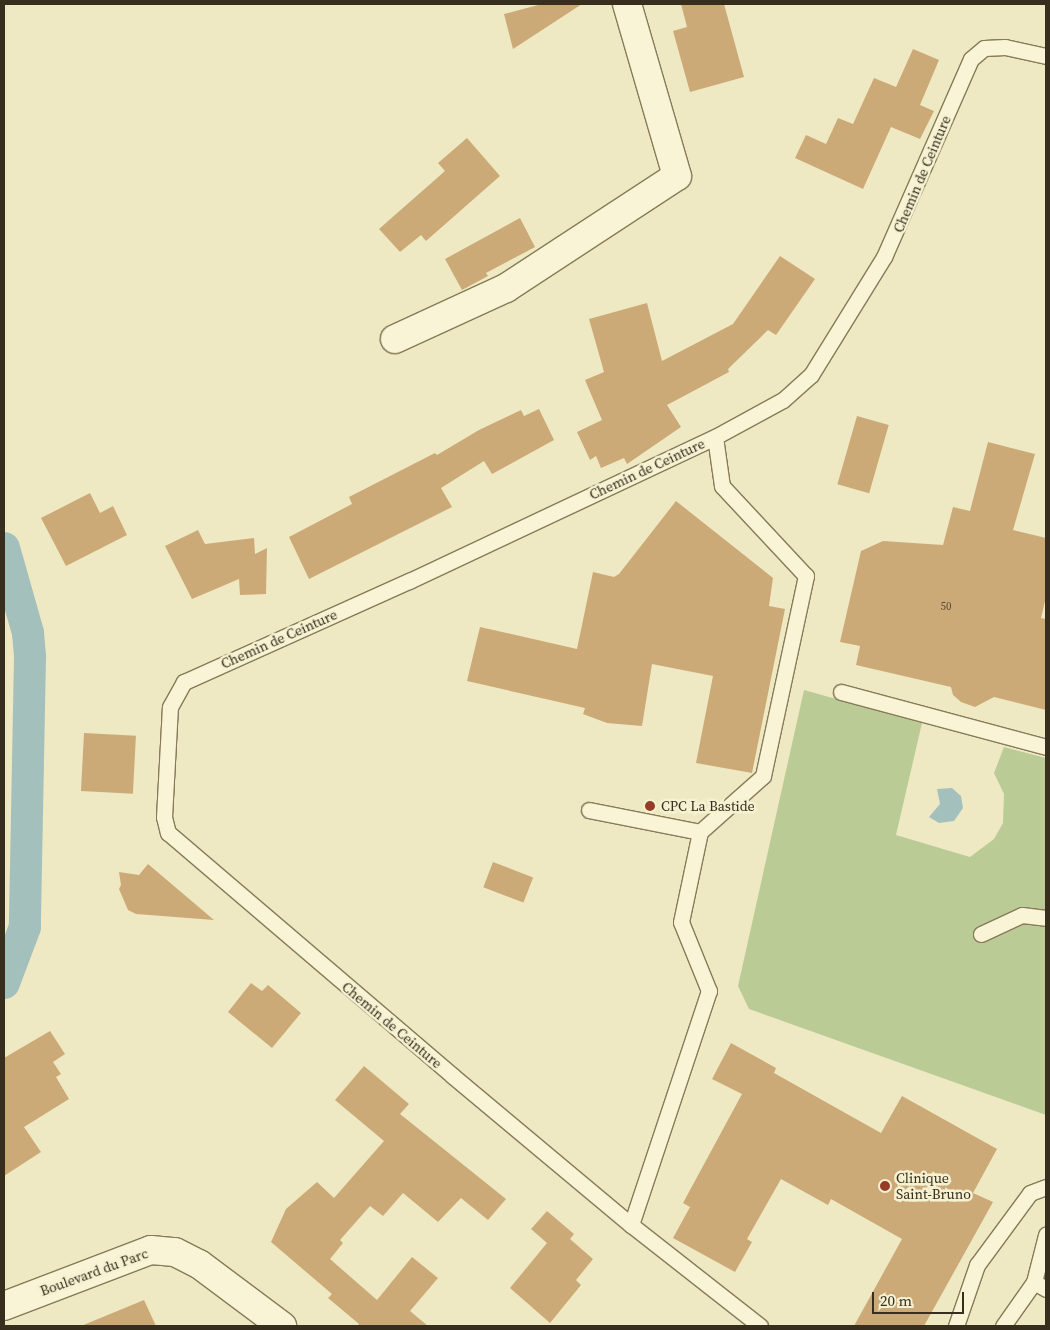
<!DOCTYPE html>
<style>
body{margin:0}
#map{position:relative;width:1050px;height:1330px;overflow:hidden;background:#eee9c2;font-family:"Source Serif 4",serif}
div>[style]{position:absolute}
.green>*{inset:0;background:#bbcb96}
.water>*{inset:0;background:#a4c0bd}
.canal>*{height:32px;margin:-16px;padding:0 16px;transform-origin:16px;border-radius:16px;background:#a4c0bd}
.building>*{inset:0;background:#ccaa78;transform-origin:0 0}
.roads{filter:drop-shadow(1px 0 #877a59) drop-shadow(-1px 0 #877a59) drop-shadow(0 1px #877a59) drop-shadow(0 -1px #877a59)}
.lane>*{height:15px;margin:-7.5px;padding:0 7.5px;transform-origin:7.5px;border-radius:7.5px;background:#f8f4d5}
.street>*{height:28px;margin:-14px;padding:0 14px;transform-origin:14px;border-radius:14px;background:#f8f4d5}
.dots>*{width:14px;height:14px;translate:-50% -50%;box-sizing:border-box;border:2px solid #f5f1d1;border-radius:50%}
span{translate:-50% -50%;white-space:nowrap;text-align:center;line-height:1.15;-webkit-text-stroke:5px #f5f1d1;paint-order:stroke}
.number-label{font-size:11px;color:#5c4d34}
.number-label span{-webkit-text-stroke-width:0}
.street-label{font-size:14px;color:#372e1d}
.poi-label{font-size:14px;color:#372e1d}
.left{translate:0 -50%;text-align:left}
.frame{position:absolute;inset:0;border:5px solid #372e1d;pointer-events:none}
.scale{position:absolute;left:872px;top:1292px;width:92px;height:22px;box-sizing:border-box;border:2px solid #372e1d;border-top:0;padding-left:6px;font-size:15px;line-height:18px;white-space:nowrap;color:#372e1d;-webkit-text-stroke:4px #f5f1d1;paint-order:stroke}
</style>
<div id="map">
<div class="green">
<div style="clip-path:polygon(804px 690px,922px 723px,896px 835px,970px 857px,994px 839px,1003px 823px,1004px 794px,994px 773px,1004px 747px,1046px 758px,1046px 1115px,749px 1009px,738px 986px)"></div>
</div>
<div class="water">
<div style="clip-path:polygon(952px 788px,961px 796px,963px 808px,954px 821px,939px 823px,929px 817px,940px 804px,937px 789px)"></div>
</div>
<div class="canal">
<div style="left:4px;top:548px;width:88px;rotate:74.2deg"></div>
<div style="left:28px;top:633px;width:24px;rotate:85deg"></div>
<div style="left:30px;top:657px;width:270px;rotate:91.1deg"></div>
<div style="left:25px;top:927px;width:60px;rotate:110.6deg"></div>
</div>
<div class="building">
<div style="clip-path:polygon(542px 4px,582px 4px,513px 49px,504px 14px)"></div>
<div style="clip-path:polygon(681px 4px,724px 4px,744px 77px,690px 92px,673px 31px,687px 27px)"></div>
<div style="clip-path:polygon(913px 49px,939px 60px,920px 105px,934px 111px,920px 139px,891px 127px,863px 189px,795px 158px,806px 135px,826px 144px,838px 118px,853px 124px,874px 78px,896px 87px)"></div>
<div style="clip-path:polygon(467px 138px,500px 176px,426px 241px,421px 235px,400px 252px,379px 229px,445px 171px,438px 163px)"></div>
<div style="clip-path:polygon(520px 218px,535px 247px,486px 273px,488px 276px,462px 290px,445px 259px)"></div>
<div style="clip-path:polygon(780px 256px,815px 279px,776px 335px,768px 330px,728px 369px,729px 372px,667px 405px,681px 427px,627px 464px,624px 458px,601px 468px,596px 456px,590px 460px,577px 432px,602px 420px,585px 380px,604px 372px,589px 319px,647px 303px,662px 361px,733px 324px)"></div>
<div style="clip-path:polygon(539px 409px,554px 440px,492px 474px,484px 461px,441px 488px,452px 507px,309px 579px,289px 537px,352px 504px,349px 497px,435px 453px,437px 455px,479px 430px,521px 410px,524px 416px)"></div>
<div style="left:857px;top:416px;width:33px;height:71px;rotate:16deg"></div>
<div style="clip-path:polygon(988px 442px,1035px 454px,1013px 530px,1046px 538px,1046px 597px,1041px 618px,1046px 619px,1046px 710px,994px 697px,975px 707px,961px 702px,953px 695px,951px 687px,856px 665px,860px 646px,840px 642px,861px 551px,883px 541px,943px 545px,953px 507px,970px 511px)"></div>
<div style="clip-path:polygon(90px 493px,100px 513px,113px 506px,127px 535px,66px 566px,41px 518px)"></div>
<div style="clip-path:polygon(676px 501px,773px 578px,769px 606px,785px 609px,752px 773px,696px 763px,713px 676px,652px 664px,642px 726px,607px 723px,583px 714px,585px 708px,467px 681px,480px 627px,577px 649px,593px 572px,614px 577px,619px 574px)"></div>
<div style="clip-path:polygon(198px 530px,205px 544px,254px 538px,255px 554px,267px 548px,266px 594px,240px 595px,239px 579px,192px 599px,165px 546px)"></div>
<div style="left:84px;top:733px;width:52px;height:58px;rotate:3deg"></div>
<div style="left:493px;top:862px;width:43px;height:27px;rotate:21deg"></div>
<div style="clip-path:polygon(148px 864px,214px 920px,136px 914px,128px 910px,119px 889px,121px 885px,119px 872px,139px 875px)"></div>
<div style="clip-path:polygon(251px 983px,262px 991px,268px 985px,301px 1013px,272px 1048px,228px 1012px)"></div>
<div style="clip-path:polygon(50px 1031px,65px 1054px,53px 1062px,61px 1074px,56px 1077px,69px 1099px,24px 1127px,41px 1152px,4px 1176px,4px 1058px)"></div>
<div style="clip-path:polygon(731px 1043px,776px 1068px,774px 1073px,881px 1133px,902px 1096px,997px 1149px,973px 1193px,993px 1202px,924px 1326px,854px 1326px,902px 1239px,831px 1199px,828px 1205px,781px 1179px,747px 1239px,752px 1242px,735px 1272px,673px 1238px,690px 1207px,683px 1203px,742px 1094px,712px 1079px)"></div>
<div style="clip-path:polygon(364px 1066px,409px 1104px,400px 1114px,506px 1199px,488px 1220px,461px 1198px,438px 1222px,403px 1193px,383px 1216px,370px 1206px,340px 1240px,343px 1243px,330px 1259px,377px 1300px,412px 1257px,438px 1278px,410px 1311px,428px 1326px,357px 1326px,359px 1324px,328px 1298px,332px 1294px,271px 1242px,286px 1209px,317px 1182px,334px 1198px,384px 1141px,335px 1100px)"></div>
<div style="clip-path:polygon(547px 1211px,574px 1234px,570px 1239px,593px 1259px,576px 1280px,581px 1285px,550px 1323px,510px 1288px,547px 1243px,531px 1229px)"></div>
<div style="clip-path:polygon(144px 1300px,156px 1326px,81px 1326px)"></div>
</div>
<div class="roads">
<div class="lane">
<div style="left:841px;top:692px;width:212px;rotate:15deg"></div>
<div style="left:589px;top:810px;width:113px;rotate:11.2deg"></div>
<div style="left:981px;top:934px;width:45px;rotate:-24.9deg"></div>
<div style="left:1022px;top:915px;width:24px;rotate:7deg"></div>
<div style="left:631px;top:1225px;width:247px;rotate:-71.6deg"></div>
<div style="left:709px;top:991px;width:74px;rotate:-112.1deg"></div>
<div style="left:681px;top:922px;width:92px;rotate:-78.1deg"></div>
<div style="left:700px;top:832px;width:84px;rotate:-41.6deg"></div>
<div style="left:763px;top:776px;width:205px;rotate:-77.9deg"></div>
<div style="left:806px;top:576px;width:123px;rotate:-133deg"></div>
<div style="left:722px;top:486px;width:49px;rotate:-98.1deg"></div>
<div style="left:1034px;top:1282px;width:49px;rotate:-75.7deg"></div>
<div style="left:760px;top:1326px;width:164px;rotate:-141.9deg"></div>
<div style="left:631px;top:1225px;width:232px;rotate:-140.1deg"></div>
<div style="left:453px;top:1076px;width:375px;rotate:-139.5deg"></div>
<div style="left:168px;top:833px;width:16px;rotate:-104deg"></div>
<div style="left:164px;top:817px;width:110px;rotate:-86.9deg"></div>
<div style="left:170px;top:707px;width:29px;rotate:-61deg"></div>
<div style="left:184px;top:682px;width:247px;rotate:-24.2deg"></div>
<div style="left:409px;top:581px;width:338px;rotate:-25.2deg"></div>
<div style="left:715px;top:437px;width:77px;rotate:-28.6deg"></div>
<div style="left:783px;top:400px;width:38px;rotate:-42deg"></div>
<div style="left:811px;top:375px;width:139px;rotate:-58.3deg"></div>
<div style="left:884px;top:257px;width:216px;rotate:-66.3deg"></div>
<div style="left:971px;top:59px;width:17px;rotate:-40deg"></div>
<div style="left:984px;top:48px;width:21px;rotate:-3deg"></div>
<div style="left:1005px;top:47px;width:42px;rotate:12.4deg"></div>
<div style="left:956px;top:1326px;width:65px;rotate:-71deg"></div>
<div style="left:977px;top:1265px;width:89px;rotate:-53.6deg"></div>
<div style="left:1030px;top:1193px;width:17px;rotate:-21deg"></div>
<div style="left:1003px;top:1326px;width:54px;rotate:-54.8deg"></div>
<div style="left:1034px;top:1282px;width:14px;rotate:30deg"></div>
</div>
<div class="street">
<div style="left:395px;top:339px;width:122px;rotate:-24.7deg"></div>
<div style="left:506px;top:288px;width:204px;rotate:-33.2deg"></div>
<div style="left:677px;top:176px;width:179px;rotate:-106.2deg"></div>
<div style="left:4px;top:1306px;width:157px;rotate:-20.9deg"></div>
<div style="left:151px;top:1250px;width:24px;rotate:5deg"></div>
<div style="left:175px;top:1252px;width:27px;rotate:27deg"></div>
<div style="left:199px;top:1264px;width:104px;rotate:36.8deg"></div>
</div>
</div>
<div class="dots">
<div style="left:650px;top:806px;background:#963d2a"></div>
<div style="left:885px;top:1186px;background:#963d2a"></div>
</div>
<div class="number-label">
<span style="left:946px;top:607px">50</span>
</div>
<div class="street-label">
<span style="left:922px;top:174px;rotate:-67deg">Chemin de Ceinture</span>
<span style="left:647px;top:469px;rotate:-25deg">Chemin de Ceinture</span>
<span style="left:279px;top:639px;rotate:-24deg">Chemin de Ceinture</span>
<span style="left:392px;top:1025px;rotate:40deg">Chemin de Ceinture</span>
<span style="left:94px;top:1272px;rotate:-20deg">Boulevard du Parc</span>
</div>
<div class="poi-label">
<span class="left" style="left:661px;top:806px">CPC La Bastide</span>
<span class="left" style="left:896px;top:1186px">Clinique<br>Saint-Bruno</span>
</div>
<div class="frame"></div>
<div class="scale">20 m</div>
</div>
